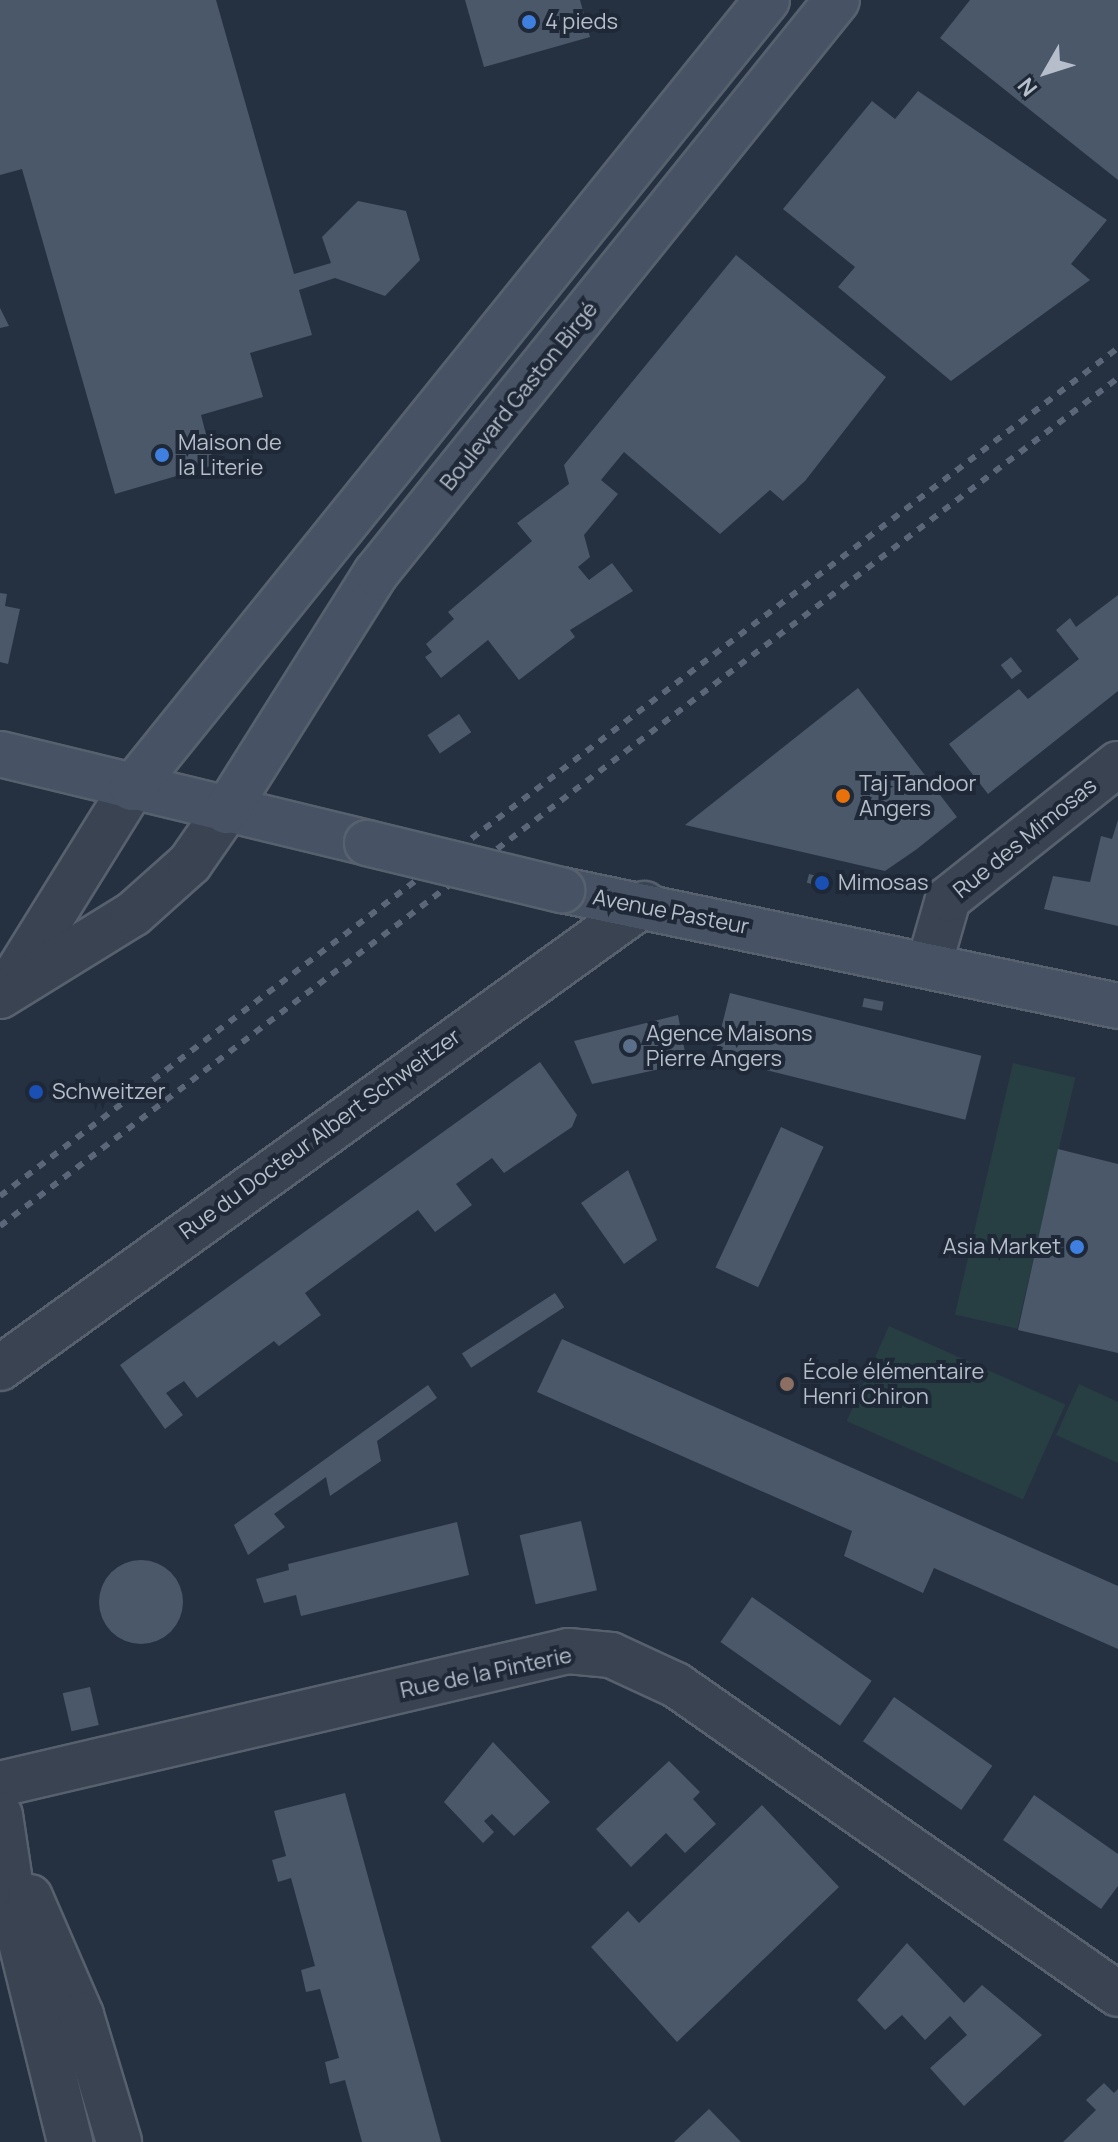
<!DOCTYPE html>
<meta charset="utf-8">
<style>
body{margin:0}
#map{position:relative;width:1118px;height:2142px;overflow:hidden;background:#253141;font-family:Manrope,sans-serif}
div>[style]{position:absolute}
.green>*{inset:0;background:#273f42;transform-origin:0 0}
.building>*{inset:0;background:#4b586a;transform-origin:0 0}
.round{border-radius:50%}
.roads{filter:drop-shadow(2px 0 #57616e) drop-shadow(-2px 0 #57616e) drop-shadow(0 2px #57616e) drop-shadow(0 -2px #57616e)}
.minor>*{height:44px;margin:-22px;padding:0 22px;transform-origin:22px;border-radius:22px;background:#394351}
.tertiary>*{height:44px;margin:-22px;padding:0 22px;transform-origin:22px;border-radius:22px;background:#394351}
.secondary>*{height:44px;margin:-22px;padding:0 22px;transform-origin:22px;border-radius:22px;background:#475264}
.rail>*{height:6px;margin-top:-3px;transform-origin:0;background:repeating-linear-gradient(90deg,#5b6778 0 8px,transparent 0 16px)}
.bridges{filter:drop-shadow(2px 0 #57616e) drop-shadow(-2px 0 #57616e) drop-shadow(0 2px #57616e) drop-shadow(0 -2px #57616e)}
.secondary-bridge>*{height:44px;margin:-22px;padding:0 22px;transform-origin:22px;border-radius:22px;background:#475264}
.dots>*{width:22px;height:22px;translate:-50% -50%;box-sizing:border-box;border:4px solid #1e2836;border-radius:50%}
span{translate:-50% -50%;white-space:nowrap;text-align:center;line-height:1.15;-webkit-text-stroke:8px #1e2836;paint-order:stroke}
.poi-label{font-size:22px;color:#b6becb}
.left{translate:0 -50%;text-align:left}
.right{translate:-100% -50%;text-align:right}
.street-label{font-size:22px;color:#b6becb}
.north{position:absolute;left:1006px;top:32px;width:80px;height:80px;-webkit-text-stroke:6px #1e2836;paint-order:stroke;rotate:231deg;font-size:22px;font-weight:700;line-height:32px;text-align:center;color:#b6becb}
.north::after{content:'';display:block;margin:auto;width:28px;height:36px;background:#b6becb;clip-path:polygon(50% 0,100% 100%,50% 72%,0 100%)}
</style>
<div id="map">
<div class="green">
<div style="left:1013px;top:1063px;width:64px;height:258px;rotate:13deg"></div>
<div style="left:889px;top:1326px;width:193px;height:104px;rotate:24deg"></div>
<div style="clip-path:polygon(1079px 1384px,1118px 1402px,1118px 1463px,1056px 1435px)"></div>
</div>
<div class="building">
<div style="clip-path:polygon(0 0,216px 0,294px 274px,331px 263px,322px 237px,358px 201px,406px 211px,420px 260px,385px 296px,335px 278px,299px 290px,312px 335px,250px 353px,263px 397px,201px 415px,214px 465px,115px 494px,22px 169px,0 175px)"></div>
<div style="clip-path:polygon(465px 0,580px 0,590px 37px,484px 67px)"></div>
<div style="clip-path:polygon(970px 0,1118px 0,1118px 180px,940px 38px)"></div>
<div style="clip-path:polygon(918px 91px,1107px 220px,1071px 264px,1090px 280px,951px 381px,838px 287px,855px 267px,783px 209px,872px 101px,895px 119px)"></div>
<div style="clip-path:polygon(736px 255px,886px 377px,805px 481px,783px 501px,770px 490px,720px 534px,624px 452px,601px 480px,618px 494px,584px 535px,590px 557px,578px 567px,589px 580px,612px 563px,633px 591px,570px 630px,575px 637px,519px 680px,488px 640px,441px 678px,425px 657px,432px 652px,426px 644px,454px 619px,448px 612px,532px 541px,517px 523px,569px 484px,564px 465px)"></div>
<div style="clip-path:polygon(0 308px,9px 326px,0 328px)"></div>
<div style="clip-path:polygon(0 593px,7px 594px,5px 606px,20px 609px,8px 664px,0 662px)"></div>
<div style="clip-path:polygon(1118px 595px,1118px 691px,988px 794px,949px 744px,1019px 689px,1028px 699px,1079px 659px,1056px 630px,1070px 618px,1076px 627px)"></div>
<div style="left:1011px;top:657px;width:18px;height:13px;rotate:52deg"></div>
<div style="clip-path:polygon(858px 688px,957px 817px,917px 849px,885px 871px,685px 825px)"></div>
<div style="left:459px;top:714px;width:22px;height:38px;rotate:56deg"></div>
<div style="clip-path:polygon(1118px 820px,1118px 926px,1044px 909px,1053px 876px,1090px 882px,1101px 836px,1112px 839px)"></div>
<div style="left:809px;top:874px;width:21px;height:9px;rotate:14deg"></div>
<div style="left:730px;top:993px;width:259px;height:66px;rotate:14deg"></div>
<div style="left:864px;top:998px;width:20px;height:9px;rotate:11deg"></div>
<div style="clip-path:polygon(678px 1015px,687px 1063px,592px 1084px,574px 1041px)"></div>
<div style="clip-path:polygon(540px 1062px,577px 1115px,572px 1127px,504px 1173px,492px 1158px,456px 1184px,472px 1205px,435px 1232px,418px 1210px,305px 1293px,321px 1315px,279px 1346px,274px 1341px,197px 1398px,184px 1381px,166px 1393px,183px 1415px,165px 1429px,120px 1365px)"></div>
<div style="left:781px;top:1127px;width:47px;height:155px;rotate:25deg"></div>
<div style="clip-path:polygon(1058px 1149px,1118px 1164px,1118px 1353px,1018px 1330px)"></div>
<div style="clip-path:polygon(628px 1170px,657px 1240px,624px 1264px,581px 1203px)"></div>
<div style="left:555px;top:1293px;width:17px;height:111px;rotate:57deg"></div>
<div style="clip-path:polygon(562px 1339px,1118px 1586px,1118px 1649px,934px 1568px,923px 1593px,844px 1556px,852px 1531px,537px 1392px)"></div>
<div style="clip-path:polygon(428px 1385px,437px 1398px,377px 1441px,381px 1461px,330px 1496px,326px 1477px,274px 1514px,285px 1527px,248px 1555px,234px 1525px)"></div>
<div style="left:581px;top:1521px;width:71px;height:63px;rotate:77deg"></div>
<div style="clip-path:polygon(457px 1522px,469px 1575px,301px 1616px,296px 1595px,264px 1603px,256px 1579px,289px 1570px,288px 1564px)"></div>
<div class="round" style="left:99px;top:1560px;width:84px;height:84px"></div>
<div style="left:752px;top:1597px;width:146px;height:55px;rotate:35deg"></div>
<div style="left:90px;top:1687px;width:39px;height:28px;rotate:77deg"></div>
<div style="left:894px;top:1697px;width:120px;height:54px;rotate:35deg"></div>
<div style="clip-path:polygon(493px 1742px,550px 1802px,514px 1836px,492px 1814px,484px 1821px,494px 1832px,483px 1843px,444px 1802px)"></div>
<div style="clip-path:polygon(669px 1761px,700px 1792px,693px 1799px,716px 1824px,685px 1853px,666px 1833px,631px 1867px,596px 1829px)"></div>
<div style="clip-path:polygon(345px 1793px,441px 2142px,362px 2142px,345px 2080px,330px 2084px,325px 2062px,339px 2058px,320px 1989px,306px 1992px,301px 1970px,315px 1966px,291px 1878px,278px 1882px,272px 1860px,286px 1856px,274px 1811px)"></div>
<div style="clip-path:polygon(1034px 1795px,1118px 1854px,1118px 1886px,1101px 1909px,1003px 1840px)"></div>
<div style="clip-path:polygon(762px 1805px,839px 1887px,677px 2042px,591px 1947px,628px 1911px,639px 1923px)"></div>
<div style="clip-path:polygon(907px 1943px,964px 2003px,982px 1985px,1042px 2035px,964px 2106px,930px 2068px,967px 2035px,950px 2016px,925px 2040px,902px 2015px,885px 2030px,857px 2000px)"></div>
<div style="clip-path:polygon(1104px 2083px,1114px 2093px,1118px 2089px,1118px 2142px,1063px 2142px,1096px 2110px,1086px 2100px)"></div>
<div style="clip-path:polygon(709px 2109px,741px 2142px,674px 2142px)"></div>
</div>
<div class="roads">
<div class="minor">
<div style="left:929px;top:965px;width:69px;rotate:-73.9deg"></div>
<div style="left:948px;top:899px;width:217px;rotate:-38.5deg"></div>
<div style="left:0;top:1368px;width:794px;rotate:-35.77deg"></div>
<div style="left:0;top:1784px;width:583px;rotate:-13.18deg"></div>
<div style="left:568px;top:1651px;width:43px;rotate:5.3deg"></div>
<div style="left:611px;top:1655px;width:72px;rotate:24.8deg"></div>
<div style="left:676px;top:1685px;width:539px;rotate:34.96deg"></div>
</div>
<div class="tertiary">
<div style="left:9px;top:986px;width:233px;rotate:-58.2deg"></div>
<div style="left:0;top:996px;width:156px;rotate:-31.7deg"></div>
<div style="left:133px;top:914px;width:76px;rotate:-41.8deg"></div>
<div style="left:190px;top:863px;width:63px;rotate:-55.3deg"></div>
<div style="left:0;top:1815px;width:108px;rotate:81.5deg"></div>
<div style="left:16px;top:1922px;width:227px;rotate:76.2deg"></div>
<div style="left:30px;top:1897px;width:129px;rotate:66.6deg"></div>
<div style="left:81px;top:2015px;width:133px;rotate:73.3deg"></div>
</div>
<div class="secondary">
<div style="left:0;top:754px;width:378px;rotate:13.6deg"></div>
<div style="left:132px;top:788px;width:1012px;rotate:-51.14deg"></div>
<div style="left:226px;top:811px;width:281px;rotate:-57.8deg"></div>
<div style="left:376px;top:573px;width:735px;rotate:-51.18deg"></div>
<div style="left:562px;top:890px;width:568px;rotate:11.78deg"></div>
</div>
</div>
<div class="rail">
<div style="left:0;top:1196px;width:1403px;rotate:-37.18deg"></div>
<div style="left:0;top:1226px;width:1403px;rotate:-37.18deg"></div>
</div>
<div class="bridges">
<div class="secondary-bridge">
<div style="left:367px;top:843px;width:201px;rotate:13.6deg"></div>
</div>
</div>
<div class="dots">
<div style="left:529px;top:22px;background:#3f7fe0"></div>
<div style="left:162px;top:455px;background:#3f7fe0"></div>
<div style="left:843px;top:796px;background:#e8710a"></div>
<div style="left:822px;top:883px;background:#1a4fb4"></div>
<div style="left:630px;top:1046px;background:#5c6f8a"></div>
<div style="left:36px;top:1092px;background:#1a4fb4"></div>
<div style="left:1077px;top:1247px;background:#3f7fe0"></div>
<div style="left:787px;top:1384px;background:#8d6e63"></div>
</div>
<div class="poi-label">
<span class="left" style="left:545px;top:22px">4 pieds</span>
<span class="left" style="left:178px;top:455px">Maison de<br>la Literie</span>
<span class="left" style="left:859px;top:796px">Taj Tandoor<br>Angers</span>
<span class="left" style="left:838px;top:883px">Mimosas</span>
<span class="left" style="left:646px;top:1046px">Agence Maisons<br>Pierre Angers</span>
<span class="left" style="left:52px;top:1092px">Schweitzer</span>
<span class="right" style="left:1061px;top:1247px">Asia Market</span>
<span class="left" style="left:803px;top:1384px">École élémentaire<br>Henri Chiron</span>
</div>
<div class="street-label">
<span style="left:519px;top:396px;rotate:-51deg">Boulevard Gaston Birgé</span>
<span style="left:1025px;top:838px;rotate:-39deg">Rue des Mimosas</span>
<span style="left:671px;top:912px;rotate:11deg">Avenue Pasteur</span>
<span style="left:320px;top:1134px;rotate:-36deg">Rue du Docteur Albert Schweitzer</span>
<span style="left:486px;top:1673px;rotate:-12deg">Rue de la Pinterie</span>
</div>
<div class="north">N</div>
</div>
